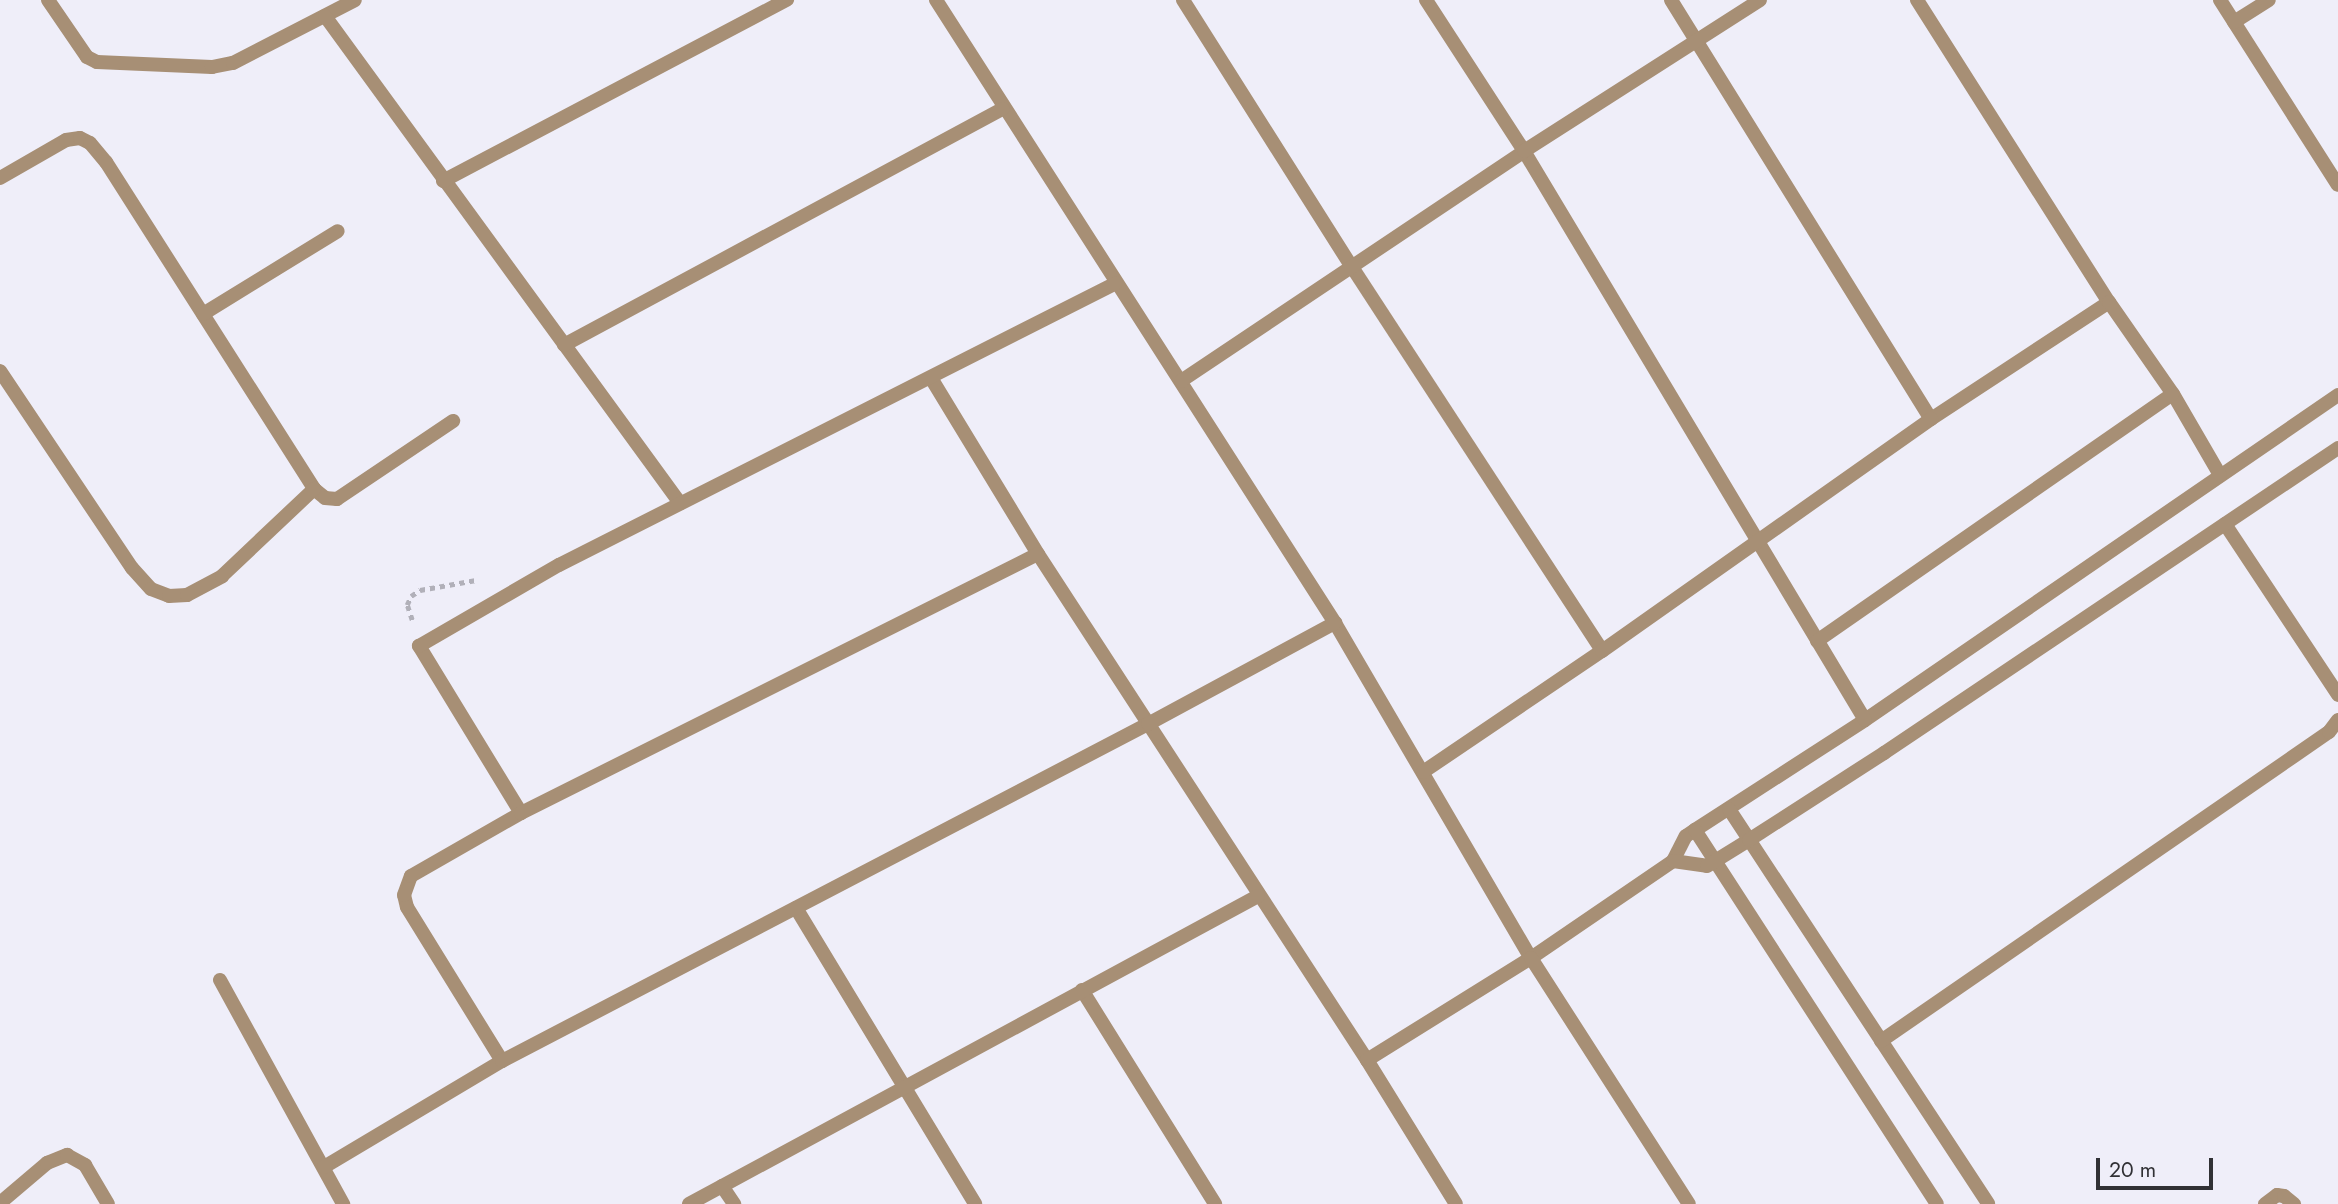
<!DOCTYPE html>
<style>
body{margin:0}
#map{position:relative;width:2338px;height:1204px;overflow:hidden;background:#efeef9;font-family:Jost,sans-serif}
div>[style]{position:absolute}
.path>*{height:4.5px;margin-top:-2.25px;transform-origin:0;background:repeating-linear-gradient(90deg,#b1b0b9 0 5px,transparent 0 10px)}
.minor>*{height:14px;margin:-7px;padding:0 7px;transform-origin:7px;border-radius:7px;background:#a78f75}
span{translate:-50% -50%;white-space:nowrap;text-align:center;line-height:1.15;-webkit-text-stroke:5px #efeef9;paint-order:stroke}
.scale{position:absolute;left:2096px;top:1158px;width:117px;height:32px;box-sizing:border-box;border:4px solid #313135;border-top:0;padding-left:9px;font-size:21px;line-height:24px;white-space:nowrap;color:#313135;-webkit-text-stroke:5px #efeef9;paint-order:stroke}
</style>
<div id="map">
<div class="path">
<div style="left:412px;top:620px;width:16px;rotate:-108deg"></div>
<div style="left:407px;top:605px;width:10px;rotate:-66deg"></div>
<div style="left:411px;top:596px;width:11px;rotate:-34deg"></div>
<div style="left:420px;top:590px;width:57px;rotate:-10.1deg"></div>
</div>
<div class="minor">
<div style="left:48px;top:0;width:69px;rotate:55.6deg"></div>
<div style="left:87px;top:57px;width:11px;rotate:27deg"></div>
<div style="left:97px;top:62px;width:115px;rotate:2.5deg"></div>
<div style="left:212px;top:67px;width:21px;rotate:-11deg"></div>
<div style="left:233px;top:63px;width:137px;rotate:-27.3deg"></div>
<div style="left:936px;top:0;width:740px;rotate:57.36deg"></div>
<div style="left:1335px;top:623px;width:388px;rotate:59.7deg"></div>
<div style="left:1531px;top:958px;width:172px;rotate:-34.3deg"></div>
<div style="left:1673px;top:861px;width:28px;rotate:-63deg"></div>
<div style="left:1686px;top:836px;width:11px;rotate:-34deg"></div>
<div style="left:1695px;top:830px;width:202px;rotate:-32.9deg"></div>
<div style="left:1865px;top:720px;width:574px;rotate:-34.49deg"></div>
<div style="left:1183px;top:0;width:316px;rotate:57.7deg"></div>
<div style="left:1352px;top:267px;width:458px;rotate:56.9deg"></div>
<div style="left:1426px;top:0;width:180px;rotate:57deg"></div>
<div style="left:1524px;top:151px;width:663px;rotate:59.07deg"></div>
<div style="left:1671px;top:0;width:493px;rotate:58.2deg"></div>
<div style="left:1931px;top:419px;width:213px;rotate:-33.3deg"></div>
<div style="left:1917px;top:0;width:358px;rotate:57.6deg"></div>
<div style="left:2109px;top:302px;width:112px;rotate:55.2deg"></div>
<div style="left:2173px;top:394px;width:94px;rotate:59.9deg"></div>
<div style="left:2220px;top:0;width:219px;rotate:57.5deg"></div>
<div style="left:325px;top:16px;width:603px;rotate:53.91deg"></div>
<div style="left:2234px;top:22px;width:41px;rotate:-32.2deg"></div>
<div style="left:0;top:178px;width:76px;rotate:-29.9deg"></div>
<div style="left:66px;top:140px;width:14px;rotate:-8deg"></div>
<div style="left:80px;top:138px;width:11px;rotate:27deg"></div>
<div style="left:90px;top:143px;width:25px;rotate:50deg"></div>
<div style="left:106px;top:162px;width:388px;rotate:57.5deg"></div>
<div style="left:314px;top:489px;width:14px;rotate:39deg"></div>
<div style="left:325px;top:498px;width:12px;rotate:5deg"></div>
<div style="left:337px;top:499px;width:140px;rotate:-33.9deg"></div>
<div style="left:443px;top:181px;width:389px;rotate:-27.8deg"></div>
<div style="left:203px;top:314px;width:158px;rotate:-31.6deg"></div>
<div style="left:564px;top:345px;width:498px;rotate:-28.3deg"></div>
<div style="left:0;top:371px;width:237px;rotate:56.2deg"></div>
<div style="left:132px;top:568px;width:28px;rotate:48deg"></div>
<div style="left:151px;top:589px;width:19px;rotate:21deg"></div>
<div style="left:169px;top:596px;width:18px;rotate:-3deg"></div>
<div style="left:187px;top:595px;width:40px;rotate:-28deg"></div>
<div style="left:222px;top:576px;width:127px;rotate:-43.4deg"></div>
<div style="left:931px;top:378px;width:206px;rotate:58.7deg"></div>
<div style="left:1038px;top:554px;width:604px;rotate:56.97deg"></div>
<div style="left:1367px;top:1060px;width:169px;rotate:58.3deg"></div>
<div style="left:1181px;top:381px;width:413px;rotate:-33.8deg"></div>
<div style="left:1524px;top:151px;width:280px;rotate:-32.6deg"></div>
<div style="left:2225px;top:524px;width:205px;rotate:56.5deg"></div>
<div style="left:1817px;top:641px;width:433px;rotate:-34.8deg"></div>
<div style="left:1423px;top:772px;width:216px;rotate:-34.1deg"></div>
<div style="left:1602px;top:651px;width:403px;rotate:-35.2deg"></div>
<div style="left:1729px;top:809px;width:472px;rotate:56.7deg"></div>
<div style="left:521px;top:813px;width:196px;rotate:-121.4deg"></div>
<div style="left:419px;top:646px;width:162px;rotate:-30.1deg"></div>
<div style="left:559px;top:565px;width:624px;rotate:-26.85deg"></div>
<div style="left:1695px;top:830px;width:445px;rotate:57.1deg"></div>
<div style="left:1673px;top:861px;width:34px;rotate:8deg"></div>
<div style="left:1707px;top:866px;width:49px;rotate:-31.8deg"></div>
<div style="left:1749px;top:840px;width:161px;rotate:-32.8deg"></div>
<div style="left:1884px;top:753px;width:547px;rotate:-33.89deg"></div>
<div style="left:796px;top:908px;width:346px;rotate:58.8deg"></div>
<div style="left:220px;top:980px;width:256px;rotate:61.2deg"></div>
<div style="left:1082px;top:990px;width:252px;rotate:58.1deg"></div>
<div style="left:1881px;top:1041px;width:544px;rotate:-34.6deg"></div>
<div style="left:2329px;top:732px;width:15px;rotate:-53deg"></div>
<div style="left:1367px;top:1060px;width:193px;rotate:-31.9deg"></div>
<div style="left:1531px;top:958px;width:292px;rotate:57.3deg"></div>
<div style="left:502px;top:1061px;width:181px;rotate:-121.7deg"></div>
<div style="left:407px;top:907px;width:12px;rotate:-104deg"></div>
<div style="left:404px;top:895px;width:20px;rotate:-70deg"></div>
<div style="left:411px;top:876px;width:127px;rotate:-29.8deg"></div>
<div style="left:521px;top:813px;width:578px;rotate:-26.61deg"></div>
<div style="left:324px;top:1167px;width:207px;rotate:-30.8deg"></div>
<div style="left:502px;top:1061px;width:729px;rotate:-27.55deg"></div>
<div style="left:1148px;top:724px;width:213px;rotate:-28.4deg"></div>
<div style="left:722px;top:1186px;width:22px;rotate:56deg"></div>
<div style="left:0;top:1203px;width:62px;rotate:-40.4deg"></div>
<div style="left:47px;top:1163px;width:22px;rotate:-22deg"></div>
<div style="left:67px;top:1155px;width:21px;rotate:29deg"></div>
<div style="left:85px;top:1165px;width:45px;rotate:59.5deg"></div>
<div style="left:689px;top:1204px;width:647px;rotate:-28.43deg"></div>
<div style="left:2265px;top:1204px;width:15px;rotate:-37deg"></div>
<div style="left:2277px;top:1195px;width:7px;rotate:8deg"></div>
<div style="left:2284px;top:1196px;width:13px;rotate:39deg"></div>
</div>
<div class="scale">20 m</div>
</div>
